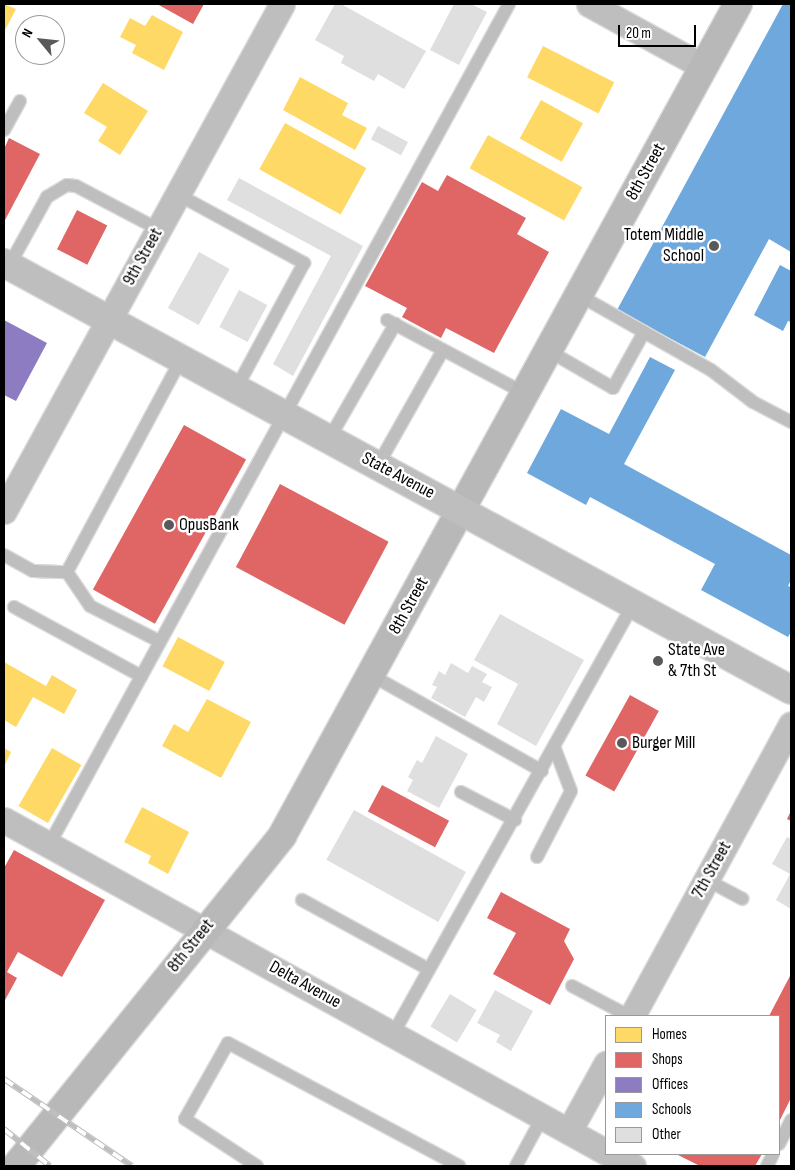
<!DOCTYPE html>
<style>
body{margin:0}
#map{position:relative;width:795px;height:1170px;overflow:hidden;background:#fff;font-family:"Sofia Sans Condensed",sans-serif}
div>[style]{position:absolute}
.homes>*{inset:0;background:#ffd966;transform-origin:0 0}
.shops>*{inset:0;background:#e06666;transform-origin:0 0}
.offices>*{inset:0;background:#8e7cc3}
.schools>*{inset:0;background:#6fa8dc}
.building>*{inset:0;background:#dfdfdf;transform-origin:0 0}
.roads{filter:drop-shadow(1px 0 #dbdbdb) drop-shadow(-1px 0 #dbdbdb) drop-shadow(0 1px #dbdbdb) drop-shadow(0 -1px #dbdbdb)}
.lane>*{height:12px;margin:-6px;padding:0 6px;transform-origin:6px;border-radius:6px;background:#bebebe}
.street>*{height:25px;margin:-12.5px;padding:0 12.5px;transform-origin:12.5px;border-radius:12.5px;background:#bebebe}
.secondary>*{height:28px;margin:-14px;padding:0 14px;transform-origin:14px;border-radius:14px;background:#b8b8b8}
.primary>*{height:28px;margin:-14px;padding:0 14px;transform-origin:14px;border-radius:14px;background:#bebebe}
.rail>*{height:5.5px;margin-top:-2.75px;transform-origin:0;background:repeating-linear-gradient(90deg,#fff 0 11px,#bebebe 0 22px);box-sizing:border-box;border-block:1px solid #bebebe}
.dots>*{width:14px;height:14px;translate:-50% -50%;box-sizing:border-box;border:2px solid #fff;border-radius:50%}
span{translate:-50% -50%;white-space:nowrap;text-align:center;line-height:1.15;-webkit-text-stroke:5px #fff;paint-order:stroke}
.street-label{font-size:18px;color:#000}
.poi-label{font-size:18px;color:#000}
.right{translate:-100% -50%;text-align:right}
.left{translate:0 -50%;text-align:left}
.frame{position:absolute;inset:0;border:5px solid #000;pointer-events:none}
.legend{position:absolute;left:605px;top:1015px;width:175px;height:140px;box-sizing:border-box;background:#fff;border:1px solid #999;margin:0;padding:6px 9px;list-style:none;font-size:15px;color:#000}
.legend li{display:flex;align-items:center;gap:10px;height:25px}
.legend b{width:25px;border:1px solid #999}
.north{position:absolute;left:15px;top:15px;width:50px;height:50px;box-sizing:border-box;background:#fff;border:1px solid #999;border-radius:50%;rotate:298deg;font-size:14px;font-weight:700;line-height:20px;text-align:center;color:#000}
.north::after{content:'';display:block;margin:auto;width:18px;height:22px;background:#595959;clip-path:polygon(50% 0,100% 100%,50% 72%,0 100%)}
.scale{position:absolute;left:618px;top:25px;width:78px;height:22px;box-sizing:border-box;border:2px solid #000;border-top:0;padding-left:6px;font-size:15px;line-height:18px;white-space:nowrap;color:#000;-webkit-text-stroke:4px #fff;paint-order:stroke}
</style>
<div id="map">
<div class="homes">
<div style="clip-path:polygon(4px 4px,16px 9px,4px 32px)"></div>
<div style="clip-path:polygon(152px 15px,183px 32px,164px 70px,132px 53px,136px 45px,120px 37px,130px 18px,145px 26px)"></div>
<div style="left:543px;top:46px;width:80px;height:35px;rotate:27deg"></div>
<div style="clip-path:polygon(300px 77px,348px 103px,342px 115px,367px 128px,355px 150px,283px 110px)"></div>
<div style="clip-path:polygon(103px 83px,148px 111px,120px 155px,98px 141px,107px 127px,84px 113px)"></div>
<div style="left:541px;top:100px;width:48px;height:44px;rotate:29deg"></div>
<div style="left:285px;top:123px;width:93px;height:53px;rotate:29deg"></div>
<div style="left:488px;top:135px;width:108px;height:38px;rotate:29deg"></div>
<div style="left:178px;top:637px;width:53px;height:33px;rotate:28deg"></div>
<div style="clip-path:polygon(4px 662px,46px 686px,52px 675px,77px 690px,64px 714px,33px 697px,16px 727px,4px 720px)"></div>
<div style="clip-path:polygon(207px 699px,251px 722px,221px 778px,162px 746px,174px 724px,188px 732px)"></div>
<div style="clip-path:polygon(4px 748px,11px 752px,4px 767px)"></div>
<div style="left:52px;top:748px;width:34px;height:67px;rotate:30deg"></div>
<div style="clip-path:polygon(142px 807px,189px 832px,168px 874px,148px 863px,151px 856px,124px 842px)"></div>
</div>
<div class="shops">
<div style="clip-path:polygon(157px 4px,204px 4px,193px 24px)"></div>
<div style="clip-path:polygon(9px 138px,40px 154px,4px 222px,4px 149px)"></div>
<div style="clip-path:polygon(447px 175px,526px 218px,517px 234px,549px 252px,494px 353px,446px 328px,441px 338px,402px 317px,407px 308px,365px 286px,422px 182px,438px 191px)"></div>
<div style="left:77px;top:210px;width:34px;height:44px;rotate:27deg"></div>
<div style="left:184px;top:425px;width:71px;height:188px;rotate:29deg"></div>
<div style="left:280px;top:484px;width:123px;height:94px;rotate:28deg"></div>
<div style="left:630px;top:695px;width:33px;height:92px;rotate:29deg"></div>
<div style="left:382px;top:785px;width:76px;height:30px;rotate:28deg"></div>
<div style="clip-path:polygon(791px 811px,791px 821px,787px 819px)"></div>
<div style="clip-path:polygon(14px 850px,105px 900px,62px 977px,18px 952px,7px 972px,17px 978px,4px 1002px,4px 868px)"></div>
<div style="clip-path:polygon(501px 892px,570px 929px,564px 941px,574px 959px,550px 1005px,493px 974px,516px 933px,487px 918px)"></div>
<div style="clip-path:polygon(791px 974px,791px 1098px,779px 1122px,779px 1016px,769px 1016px)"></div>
<div style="clip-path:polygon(676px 1154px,762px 1154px,755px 1166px,700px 1166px)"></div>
</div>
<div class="offices">
<div style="clip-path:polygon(4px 320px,47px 343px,16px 401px,4px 395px)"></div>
</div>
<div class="schools">
<div style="clip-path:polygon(783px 4px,791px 4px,791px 252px,769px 239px,705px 357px,617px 310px)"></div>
<div style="clip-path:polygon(780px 265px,791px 271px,791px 322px,788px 321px,783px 331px,754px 315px)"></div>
<div style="clip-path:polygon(650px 357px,675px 370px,624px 464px,791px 555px,791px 580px,788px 586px,791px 587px,791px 632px,788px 637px,701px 590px,715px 564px,590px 497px,586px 505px,527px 473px,561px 409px,609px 434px)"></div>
</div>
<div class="building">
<div style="clip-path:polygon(335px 4px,341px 4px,426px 51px,404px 89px,378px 74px,374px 81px,341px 63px,344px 56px,315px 40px)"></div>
<div style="clip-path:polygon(454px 4px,471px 4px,487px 12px,459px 65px,430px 50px)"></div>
<div style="left:378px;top:126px;width:34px;height:15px;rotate:28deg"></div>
<div style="clip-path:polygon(239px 178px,363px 246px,293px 376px,273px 364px,331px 256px,227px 200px)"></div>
<div style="left:199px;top:252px;width:35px;height:64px;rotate:29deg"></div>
<div style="left:239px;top:290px;width:32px;height:42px;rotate:28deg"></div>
<div style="clip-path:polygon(500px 614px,584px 660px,536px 746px,497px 724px,518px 684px,474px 660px)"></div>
<div style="clip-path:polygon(451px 663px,468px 673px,472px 666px,487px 674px,482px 682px,492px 687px,484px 702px,476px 697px,465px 717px,431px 698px,437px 687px,432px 685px,439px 671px,445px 675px)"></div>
<div style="clip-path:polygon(436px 736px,468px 754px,439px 808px,407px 791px,413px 780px,408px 777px,417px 760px,422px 763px)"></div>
<div style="left:354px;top:810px;width:128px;height:57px;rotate:29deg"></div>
<div style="clip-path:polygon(787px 837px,791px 839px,791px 909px,776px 900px,790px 874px,772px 864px)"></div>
<div style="clip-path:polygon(495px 990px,533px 1011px,511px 1051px,496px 1042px,500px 1035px,477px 1023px)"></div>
<div style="left:450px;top:994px;width:31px;height:38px;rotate:31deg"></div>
</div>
<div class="roads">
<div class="lane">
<div style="left:4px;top:130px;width:33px;rotate:-61deg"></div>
<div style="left:177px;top:194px;width:145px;rotate:28.5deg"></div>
<div style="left:304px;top:263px;width:143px;rotate:118.4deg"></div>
<div style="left:9px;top:266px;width:79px;rotate:-61.2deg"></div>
<div style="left:47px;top:197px;width:23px;rotate:-31deg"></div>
<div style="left:67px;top:185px;width:9px;rotate:6deg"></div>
<div style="left:76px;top:186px;width:93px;rotate:27.7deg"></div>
<div style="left:387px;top:320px;width:157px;rotate:28deg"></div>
<div style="left:644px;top:332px;width:77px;rotate:29.6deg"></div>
<div style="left:711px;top:370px;width:53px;rotate:37.3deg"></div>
<div style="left:753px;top:402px;width:43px;rotate:27.8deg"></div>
<div style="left:549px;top:351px;width:74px;rotate:30deg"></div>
<div style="left:613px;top:388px;width:64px;rotate:-61deg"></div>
<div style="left:644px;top:332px;width:75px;rotate:-150.4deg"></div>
<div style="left:329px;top:439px;width:133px;rotate:-60.1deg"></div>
<div style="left:378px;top:465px;width:132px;rotate:-60.5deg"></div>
<div style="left:4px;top:555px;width:33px;rotate:29deg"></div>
<div style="left:33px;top:571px;width:34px;rotate:2deg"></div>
<div style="left:67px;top:572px;width:242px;rotate:-61.8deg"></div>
<div style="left:67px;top:572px;width:41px;rotate:55.9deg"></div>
<div style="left:90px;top:606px;width:77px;rotate:26.9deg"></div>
<div style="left:14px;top:607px;width:145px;rotate:28.5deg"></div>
<div style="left:371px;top:675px;width:196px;rotate:29.3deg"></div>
<div style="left:461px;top:792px;width:61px;rotate:27.4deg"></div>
<div style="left:49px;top:845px;width:959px;rotate:-61.32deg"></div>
<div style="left:537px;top:857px;width:74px;rotate:-62.7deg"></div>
<div style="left:571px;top:791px;width:45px;rotate:-110.9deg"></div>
<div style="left:707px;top:880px;width:40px;rotate:28deg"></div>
<div style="left:302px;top:900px;width:144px;rotate:28.7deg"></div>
<div style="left:572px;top:986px;width:64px;rotate:27.8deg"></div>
<div style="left:393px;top:1034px;width:492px;rotate:-60.8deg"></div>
<div style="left:779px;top:1144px;width:27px;rotate:-63deg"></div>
<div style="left:257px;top:1166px;width:86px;rotate:-146.9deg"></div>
<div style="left:185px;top:1119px;width:87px;rotate:-60.5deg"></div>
<div style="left:228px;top:1043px;width:262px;rotate:28deg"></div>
<div style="left:516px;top:1166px;width:57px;rotate:-61.6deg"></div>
<div style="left:767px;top:1166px;width:13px;rotate:-63deg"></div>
</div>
<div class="street">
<div style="left:589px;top:4px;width:131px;rotate:28.7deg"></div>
<div style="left:4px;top:511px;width:578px;rotate:-61.26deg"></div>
<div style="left:4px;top:820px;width:687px;rotate:28.88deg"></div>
<div style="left:632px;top:1016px;width:332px;rotate:-61.4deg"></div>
<div style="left:569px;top:1131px;width:77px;rotate:-61.1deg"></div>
<div style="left:610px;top:1154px;width:26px;rotate:28deg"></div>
</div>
<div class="secondary">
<div style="left:16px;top:1166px;width:424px;rotate:-51.1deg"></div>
<div style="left:282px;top:836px;width:949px;rotate:-61.27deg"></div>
</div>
<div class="primary">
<div style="left:4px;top:263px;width:895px;rotate:28.48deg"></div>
</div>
</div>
<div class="rail">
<div style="left:4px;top:1079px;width:155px;rotate:34.2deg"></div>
<div style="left:4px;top:1129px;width:59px;rotate:38.8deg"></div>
</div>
<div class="dots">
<div style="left:714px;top:246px;background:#595959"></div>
<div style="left:169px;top:525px;background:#595959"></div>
<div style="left:658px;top:661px;background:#595959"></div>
<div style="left:622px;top:743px;background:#595959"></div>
</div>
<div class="street-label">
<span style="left:646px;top:172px;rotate:-61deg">8th Street</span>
<span style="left:143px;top:257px;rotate:-61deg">9th Street</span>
<span style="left:398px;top:476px;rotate:28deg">State Avenue</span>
<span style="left:409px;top:606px;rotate:-61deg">8th Street</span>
<span style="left:712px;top:870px;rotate:-61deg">7th Street</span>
<span style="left:191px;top:946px;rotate:-51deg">8th Street</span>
<span style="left:305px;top:985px;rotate:29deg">Delta Avenue</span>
</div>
<div class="poi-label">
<span class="right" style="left:704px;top:246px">Totem Middle<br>School</span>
<span class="left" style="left:179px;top:525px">OpusBank</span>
<span class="left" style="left:668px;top:661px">State Ave<br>&amp; 7th St</span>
<span class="left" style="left:632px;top:743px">Burger Mill</span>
</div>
<div class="frame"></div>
<ul class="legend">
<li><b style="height:14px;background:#ffd966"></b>Homes</li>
<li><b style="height:14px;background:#e06666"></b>Shops</li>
<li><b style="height:14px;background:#8e7cc3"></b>Offices</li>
<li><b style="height:14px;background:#6fa8dc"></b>Schools</li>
<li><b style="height:14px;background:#dfdfdf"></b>Other</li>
</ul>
<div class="north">N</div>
<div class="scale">20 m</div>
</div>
